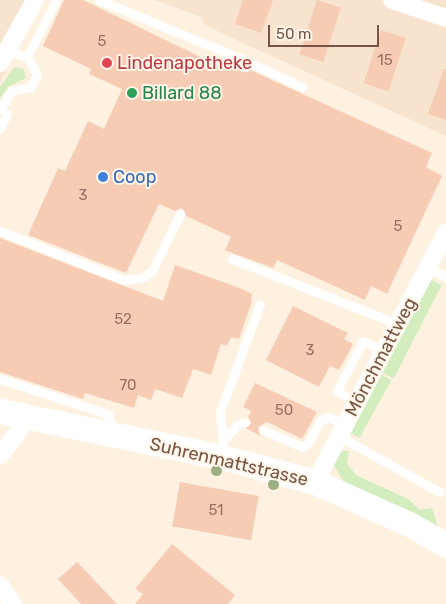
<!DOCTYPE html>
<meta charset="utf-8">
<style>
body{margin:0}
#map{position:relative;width:446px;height:604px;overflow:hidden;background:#fef1e0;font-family:Rubik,sans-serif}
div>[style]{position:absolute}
.residential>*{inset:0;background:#f7e3ce}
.green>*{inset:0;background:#d3edbe;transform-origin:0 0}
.building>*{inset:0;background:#f6ccb5;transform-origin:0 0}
.lane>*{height:9px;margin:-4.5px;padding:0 4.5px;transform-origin:4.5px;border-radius:4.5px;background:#fff}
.street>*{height:18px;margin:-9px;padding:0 9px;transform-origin:9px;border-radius:9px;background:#fff}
.secondary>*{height:25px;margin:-12.5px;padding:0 12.5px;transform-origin:12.5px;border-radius:12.5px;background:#fff}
.trees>*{width:11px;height:11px;margin:-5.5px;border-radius:50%;background:#9daf85}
.dots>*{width:14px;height:14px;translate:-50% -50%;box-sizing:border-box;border:2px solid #fff5e8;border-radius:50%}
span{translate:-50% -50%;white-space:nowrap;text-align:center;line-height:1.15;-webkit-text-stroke:4px #fff5e8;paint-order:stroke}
.number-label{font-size:15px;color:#977361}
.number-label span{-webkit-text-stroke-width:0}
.health-label{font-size:18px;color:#be3a42}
.left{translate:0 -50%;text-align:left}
.leisure-label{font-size:18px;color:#27864d}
.shop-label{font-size:18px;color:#366cbe}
.street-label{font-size:18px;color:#775545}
.scale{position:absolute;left:268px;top:25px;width:111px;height:22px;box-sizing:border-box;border:2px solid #775545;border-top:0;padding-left:6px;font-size:15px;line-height:18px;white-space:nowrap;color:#775545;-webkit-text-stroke:4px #fff5e8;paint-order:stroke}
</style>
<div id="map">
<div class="residential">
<div style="clip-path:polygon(0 0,43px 0,0 82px)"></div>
<div style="clip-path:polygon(155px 0,446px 0,446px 136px,221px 33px,204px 24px,201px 17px)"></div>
</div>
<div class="green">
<div style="clip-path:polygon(14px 67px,24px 69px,26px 78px,8px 87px,0 98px,0 87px)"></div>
<div style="left:430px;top:279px;width:13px;height:105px;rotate:27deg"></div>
<div style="left:380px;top:374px;width:13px;height:66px;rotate:29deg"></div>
<div style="clip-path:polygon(339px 451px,349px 451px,347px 464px,356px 475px,408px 499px,420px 510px,432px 508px,438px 527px,344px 482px,334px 466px)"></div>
</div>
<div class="building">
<div style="clip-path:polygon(64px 0,83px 0,221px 67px,225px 59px,237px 64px,241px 72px,250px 70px,432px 153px,426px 167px,442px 176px,387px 294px,371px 286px,365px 300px,277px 260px,273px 268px,232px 253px,225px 250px,231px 237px,186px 216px,182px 208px,175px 211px,159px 204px,126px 273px,28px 235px,58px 168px,65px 171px,88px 121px,104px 129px,122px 89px,89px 74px,91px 69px,43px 46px)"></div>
<div style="clip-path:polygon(243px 0,273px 0,261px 33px,235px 24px)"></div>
<div style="left:317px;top:0;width:25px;height:57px;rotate:18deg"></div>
<div style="left:381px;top:30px;width:26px;height:56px;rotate:18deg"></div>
<div style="clip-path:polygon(444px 69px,446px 69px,446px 120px,428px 114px)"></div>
<div style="clip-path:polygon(0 238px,163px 301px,175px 265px,240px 288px,252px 294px,251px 304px,239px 339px,231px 337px,227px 346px,221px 344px,211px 375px,193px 369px,182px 398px,155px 389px,151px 400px,138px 395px,134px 408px,85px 393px,83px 399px,0 372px)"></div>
<div style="clip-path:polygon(293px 306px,348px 333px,344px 339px,353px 344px,339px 370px,330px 366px,319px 387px,266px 360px)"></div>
<div style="clip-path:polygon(255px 383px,317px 412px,302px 439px,267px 422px,258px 427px,260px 436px,246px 428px,251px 423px,248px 417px,251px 411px,243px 407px)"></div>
<div style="left:180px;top:482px;width:80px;height:45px;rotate:10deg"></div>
<div style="clip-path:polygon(172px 544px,235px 595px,228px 604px,135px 604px,143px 594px,135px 589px)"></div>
<div style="clip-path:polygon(77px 562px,117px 604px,81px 604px,58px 579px)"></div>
</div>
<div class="lane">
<div style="left:99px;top:0;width:155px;rotate:22.4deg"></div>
<div style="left:242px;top:59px;width:9px;rotate:69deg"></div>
<div style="left:27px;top:57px;width:64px;rotate:-63deg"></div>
<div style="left:242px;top:59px;width:66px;rotate:25deg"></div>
<div style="left:0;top:110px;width:22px;rotate:-60deg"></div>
<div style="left:11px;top:91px;width:20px;rotate:-11deg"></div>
<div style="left:31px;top:87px;width:14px;rotate:-65deg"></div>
<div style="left:37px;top:74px;width:20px;rotate:-120deg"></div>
<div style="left:27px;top:57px;width:21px;rotate:-161deg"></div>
<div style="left:0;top:128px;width:16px;rotate:-63deg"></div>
<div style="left:0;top:231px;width:133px;rotate:21.6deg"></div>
<div style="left:124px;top:280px;width:17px;rotate:-7deg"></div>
<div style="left:141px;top:278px;width:13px;rotate:-32deg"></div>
<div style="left:152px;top:271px;width:64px;rotate:-63.8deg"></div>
<div style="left:232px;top:259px;width:178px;rotate:21.4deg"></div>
<div style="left:428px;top:267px;width:21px;rotate:29deg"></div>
<div style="left:0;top:379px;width:114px;rotate:18deg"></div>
<div style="left:108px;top:414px;width:19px;rotate:78deg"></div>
<div style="left:357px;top:403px;width:23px;rotate:-149deg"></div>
<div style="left:337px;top:391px;width:56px;rotate:-62.5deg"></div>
<div style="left:363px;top:341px;width:23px;rotate:25deg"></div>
<div style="left:263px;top:430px;width:43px;rotate:23.6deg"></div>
<div style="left:302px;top:447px;width:6px;rotate:-31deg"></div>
<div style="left:307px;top:444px;width:28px;rotate:-60deg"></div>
<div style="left:321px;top:420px;width:9px;rotate:-21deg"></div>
<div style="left:329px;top:417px;width:18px;rotate:27deg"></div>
<div style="left:339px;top:436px;width:115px;rotate:29.2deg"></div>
<div style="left:223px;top:441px;width:21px;rotate:-49deg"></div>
<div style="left:237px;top:425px;width:9px;rotate:-21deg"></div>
<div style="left:219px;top:454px;width:14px;rotate:-73deg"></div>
<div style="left:223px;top:441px;width:29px;rotate:-96deg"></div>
<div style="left:220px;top:412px;width:115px;rotate:-69.7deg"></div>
</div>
<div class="street">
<div style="left:392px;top:0;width:57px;rotate:18.4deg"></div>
<div style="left:0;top:63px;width:72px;rotate:-60.9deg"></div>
<div style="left:0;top:455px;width:29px;rotate:-52deg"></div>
<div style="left:18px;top:432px;width:15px;rotate:-74deg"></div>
<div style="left:315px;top:482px;width:282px;rotate:-62.3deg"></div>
<div style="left:0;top:585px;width:23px;rotate:56deg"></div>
</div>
<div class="secondary">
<div style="left:0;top:411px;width:223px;rotate:11.7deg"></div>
<div style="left:218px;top:456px;width:100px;rotate:15deg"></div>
<div style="left:315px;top:482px;width:103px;rotate:24.1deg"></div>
<div style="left:409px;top:524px;width:43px;rotate:29.6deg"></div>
</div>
<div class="trees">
<div style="left:216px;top:470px"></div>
<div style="left:273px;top:484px"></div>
</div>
<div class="dots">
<div style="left:107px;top:63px;background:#e0444e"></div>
<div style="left:132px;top:93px;background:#2e9e5b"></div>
<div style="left:103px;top:177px;background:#3f7fe0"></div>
</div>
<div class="number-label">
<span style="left:102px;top:42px">5</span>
<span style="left:385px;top:61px">15</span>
<span style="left:83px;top:196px">3</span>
<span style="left:398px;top:227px">5</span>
<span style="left:123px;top:320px">52</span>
<span style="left:310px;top:351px">3</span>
<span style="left:128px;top:386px">70</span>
<span style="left:284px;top:411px">50</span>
<span style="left:216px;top:511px">51</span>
</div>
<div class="health-label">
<span class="left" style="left:117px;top:63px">Lindenapotheke</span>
</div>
<div class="leisure-label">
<span class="left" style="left:142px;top:93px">Billard 88</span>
</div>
<div class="shop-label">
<span class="left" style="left:113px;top:177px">Coop</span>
</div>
<div class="street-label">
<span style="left:381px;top:357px;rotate:-62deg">Mönchmattweg</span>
<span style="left:229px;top:462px;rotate:13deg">Suhrenmattstrasse</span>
</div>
<div class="scale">50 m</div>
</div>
